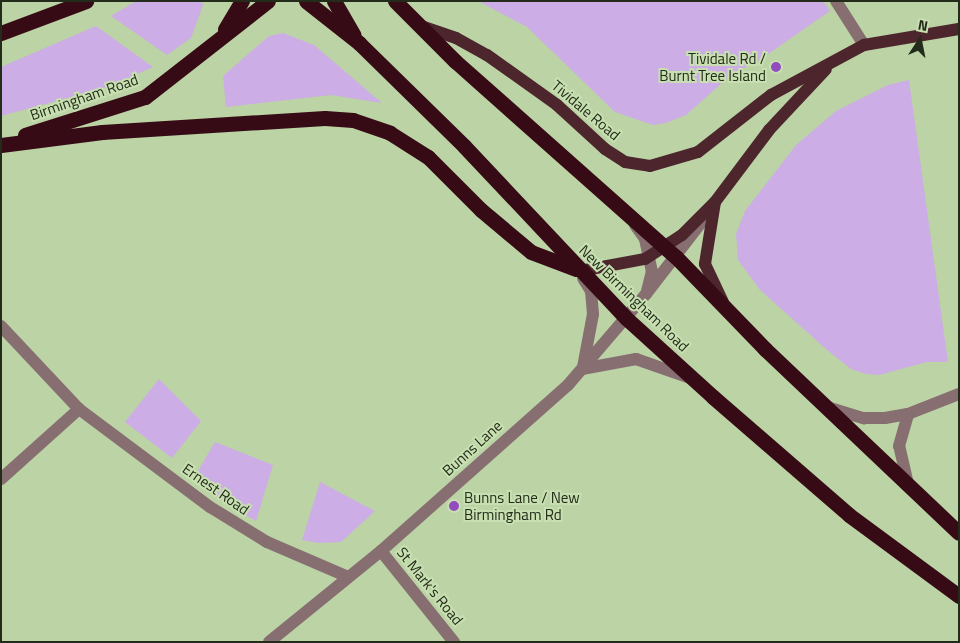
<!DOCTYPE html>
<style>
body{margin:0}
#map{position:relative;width:960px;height:643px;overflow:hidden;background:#bbd3a5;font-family:"Titillium Web",sans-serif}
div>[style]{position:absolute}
.green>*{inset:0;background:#cdade5}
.minor>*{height:12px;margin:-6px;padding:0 6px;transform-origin:6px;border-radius:6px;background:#876e71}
.major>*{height:12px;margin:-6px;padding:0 6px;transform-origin:6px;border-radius:6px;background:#4c262c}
.highway>*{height:15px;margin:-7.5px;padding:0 7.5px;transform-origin:7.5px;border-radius:7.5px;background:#360b15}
.dots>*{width:14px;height:14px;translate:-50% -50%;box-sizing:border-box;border:2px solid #c8e0b1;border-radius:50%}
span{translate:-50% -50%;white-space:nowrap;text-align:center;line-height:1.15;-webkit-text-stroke:4px #c8e0b1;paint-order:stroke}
.poi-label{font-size:15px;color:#232c1a}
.right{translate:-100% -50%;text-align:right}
.left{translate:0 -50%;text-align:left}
.street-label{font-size:15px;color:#232c1a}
.frame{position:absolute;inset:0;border:2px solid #232c1a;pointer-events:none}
.north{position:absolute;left:895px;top:15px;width:50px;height:50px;-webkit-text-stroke:4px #c8e0b1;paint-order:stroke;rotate:11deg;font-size:14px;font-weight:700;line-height:20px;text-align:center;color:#232c1a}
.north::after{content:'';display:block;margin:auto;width:18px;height:22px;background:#232c1a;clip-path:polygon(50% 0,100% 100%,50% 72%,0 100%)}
</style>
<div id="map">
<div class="green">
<div style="clip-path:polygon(136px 1px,202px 1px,203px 5px,191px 38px,167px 55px,111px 16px)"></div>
<div style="clip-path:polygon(478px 1px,823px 1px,830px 11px,758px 61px,733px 73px,686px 115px,666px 123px,653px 125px,615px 112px,527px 27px)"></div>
<div style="clip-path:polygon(96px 26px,153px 67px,105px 88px,1px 116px,1px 67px)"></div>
<div style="clip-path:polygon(283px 33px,314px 45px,382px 103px,331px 95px,226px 107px,223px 76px,269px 36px)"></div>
<div style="clip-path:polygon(909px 80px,948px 362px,927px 362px,879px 375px,866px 374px,851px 369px,827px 350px,760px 290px,738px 260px,736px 234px,745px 211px,796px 145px,836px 111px,888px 85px)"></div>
<div style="clip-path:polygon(159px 379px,201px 421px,172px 458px,125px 422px)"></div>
<div style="clip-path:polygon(215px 442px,273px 465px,256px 521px,221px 501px,195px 476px)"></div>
<div style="clip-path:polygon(320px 482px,375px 511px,341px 542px,318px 543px,302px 540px)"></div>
</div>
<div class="minor">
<div style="left:836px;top:1px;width:52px;rotate:57.5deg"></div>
<div style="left:635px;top:225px;width:17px;rotate:54deg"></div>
<div style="left:645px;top:239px;width:33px;rotate:78deg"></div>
<div style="left:652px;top:271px;width:21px;rotate:104deg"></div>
<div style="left:1px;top:326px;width:114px;rotate:46.8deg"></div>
<div style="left:583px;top:367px;width:54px;rotate:-79.3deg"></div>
<div style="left:593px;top:314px;width:23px;rotate:-95deg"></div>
<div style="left:591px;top:291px;width:15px;rotate:-122deg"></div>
<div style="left:582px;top:369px;width:55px;rotate:-10.5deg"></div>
<div style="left:636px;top:359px;width:57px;rotate:19.4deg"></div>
<div style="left:827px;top:407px;width:39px;rotate:17deg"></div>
<div style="left:864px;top:418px;width:21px"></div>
<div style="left:885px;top:418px;width:23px;rotate:-10deg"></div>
<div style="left:908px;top:414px;width:55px;rotate:-21.4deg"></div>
<div style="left:1px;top:479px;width:105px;rotate:-41.9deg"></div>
<div style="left:79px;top:409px;width:164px;rotate:36.8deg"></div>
<div style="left:210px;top:507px;width:67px;rotate:31.6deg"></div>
<div style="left:267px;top:542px;width:86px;rotate:23.3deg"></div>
<div style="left:908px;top:484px;width:39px;rotate:-103deg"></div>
<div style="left:899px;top:446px;width:33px;rotate:-74deg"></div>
<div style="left:381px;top:551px;width:117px;rotate:51.3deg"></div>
<div style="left:269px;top:642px;width:144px;rotate:-39.1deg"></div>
<div style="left:381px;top:551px;width:250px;rotate:-41.6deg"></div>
<div style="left:568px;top:385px;width:120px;rotate:-49.4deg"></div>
<div style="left:646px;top:294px;width:100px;rotate:-52.3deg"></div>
</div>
<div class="major">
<div style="left:421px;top:26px;width:37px;rotate:19deg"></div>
<div style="left:456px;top:38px;width:35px;rotate:29deg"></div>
<div style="left:487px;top:55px;width:86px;rotate:35.5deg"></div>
<div style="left:557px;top:105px;width:65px;rotate:42.5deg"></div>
<div style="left:605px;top:149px;width:24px;rotate:33deg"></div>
<div style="left:625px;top:162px;width:25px;rotate:9deg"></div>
<div style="left:650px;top:166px;width:50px;rotate:-16.3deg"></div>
<div style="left:698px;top:152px;width:93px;rotate:-38deg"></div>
<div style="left:771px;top:95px;width:106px;rotate:-28.3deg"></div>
<div style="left:864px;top:45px;width:96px;rotate:-9.6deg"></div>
<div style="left:715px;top:202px;width:63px;rotate:99.2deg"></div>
<div style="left:705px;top:264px;width:42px;rotate:64.7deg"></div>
<div style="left:580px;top:271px;width:66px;rotate:-10.5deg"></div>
<div style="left:645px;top:259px;width:44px;rotate:-33deg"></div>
<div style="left:682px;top:235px;width:47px;rotate:-45deg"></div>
<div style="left:715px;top:202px;width:90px;rotate:-53.1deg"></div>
<div style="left:769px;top:130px;width:83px;rotate:-46.9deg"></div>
</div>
<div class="highway">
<div style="left:306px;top:1px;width:68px;rotate:38.4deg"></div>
<div style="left:359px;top:43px;width:147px;rotate:44.4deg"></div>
<div style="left:464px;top:146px;width:236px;rotate:46.7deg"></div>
<div style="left:626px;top:318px;width:118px;rotate:42.2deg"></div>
<div style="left:713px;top:397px;width:180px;rotate:40.9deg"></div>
<div style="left:849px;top:515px;width:137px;rotate:36.4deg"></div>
<div style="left:334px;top:1px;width:39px;rotate:60deg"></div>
<div style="left:395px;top:1px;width:85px;rotate:45deg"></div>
<div style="left:455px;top:61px;width:295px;rotate:41.6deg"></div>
<div style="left:676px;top:257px;width:128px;rotate:45.9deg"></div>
<div style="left:765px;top:349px;width:267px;rotate:43.5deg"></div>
<div style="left:225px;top:29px;width:33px;rotate:-59deg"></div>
<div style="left:1px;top:33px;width:91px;rotate:-20.6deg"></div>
<div style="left:25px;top:135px;width:126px;rotate:-17.6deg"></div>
<div style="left:145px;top:97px;width:156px;rotate:-38deg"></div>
<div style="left:1px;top:145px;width:102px;rotate:-7.3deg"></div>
<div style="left:102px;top:132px;width:223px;rotate:-3.6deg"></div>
<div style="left:325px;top:118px;width:28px;rotate:4deg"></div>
<div style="left:353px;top:120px;width:39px;rotate:19deg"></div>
<div style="left:390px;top:133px;width:45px;rotate:32.3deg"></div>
<div style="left:428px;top:157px;width:75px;rotate:45deg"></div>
<div style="left:481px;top:210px;width:65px;rotate:40deg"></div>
<div style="left:531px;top:252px;width:48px;rotate:20.7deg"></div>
</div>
<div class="dots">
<div style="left:776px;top:67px;background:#934cbf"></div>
<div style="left:454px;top:506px;background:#934cbf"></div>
</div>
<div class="poi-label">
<span class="right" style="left:766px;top:67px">Tividale Rd /<br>Burnt Tree Island</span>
<span class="left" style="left:464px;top:506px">Bunns Lane / New<br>Birmingham Rd</span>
</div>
<div class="street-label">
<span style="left:84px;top:97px;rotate:-19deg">Birmingham Road</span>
<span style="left:586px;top:110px;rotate:40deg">Tividale Road</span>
<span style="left:634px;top:298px;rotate:44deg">New Birmingham Road</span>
<span style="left:472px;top:448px;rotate:-42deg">Bunns Lane</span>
<span style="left:216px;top:489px;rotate:35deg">Ernest Road</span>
<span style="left:430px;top:586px;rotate:51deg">St Mark's Road</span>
</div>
<div class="frame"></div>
<div class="north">N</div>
</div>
